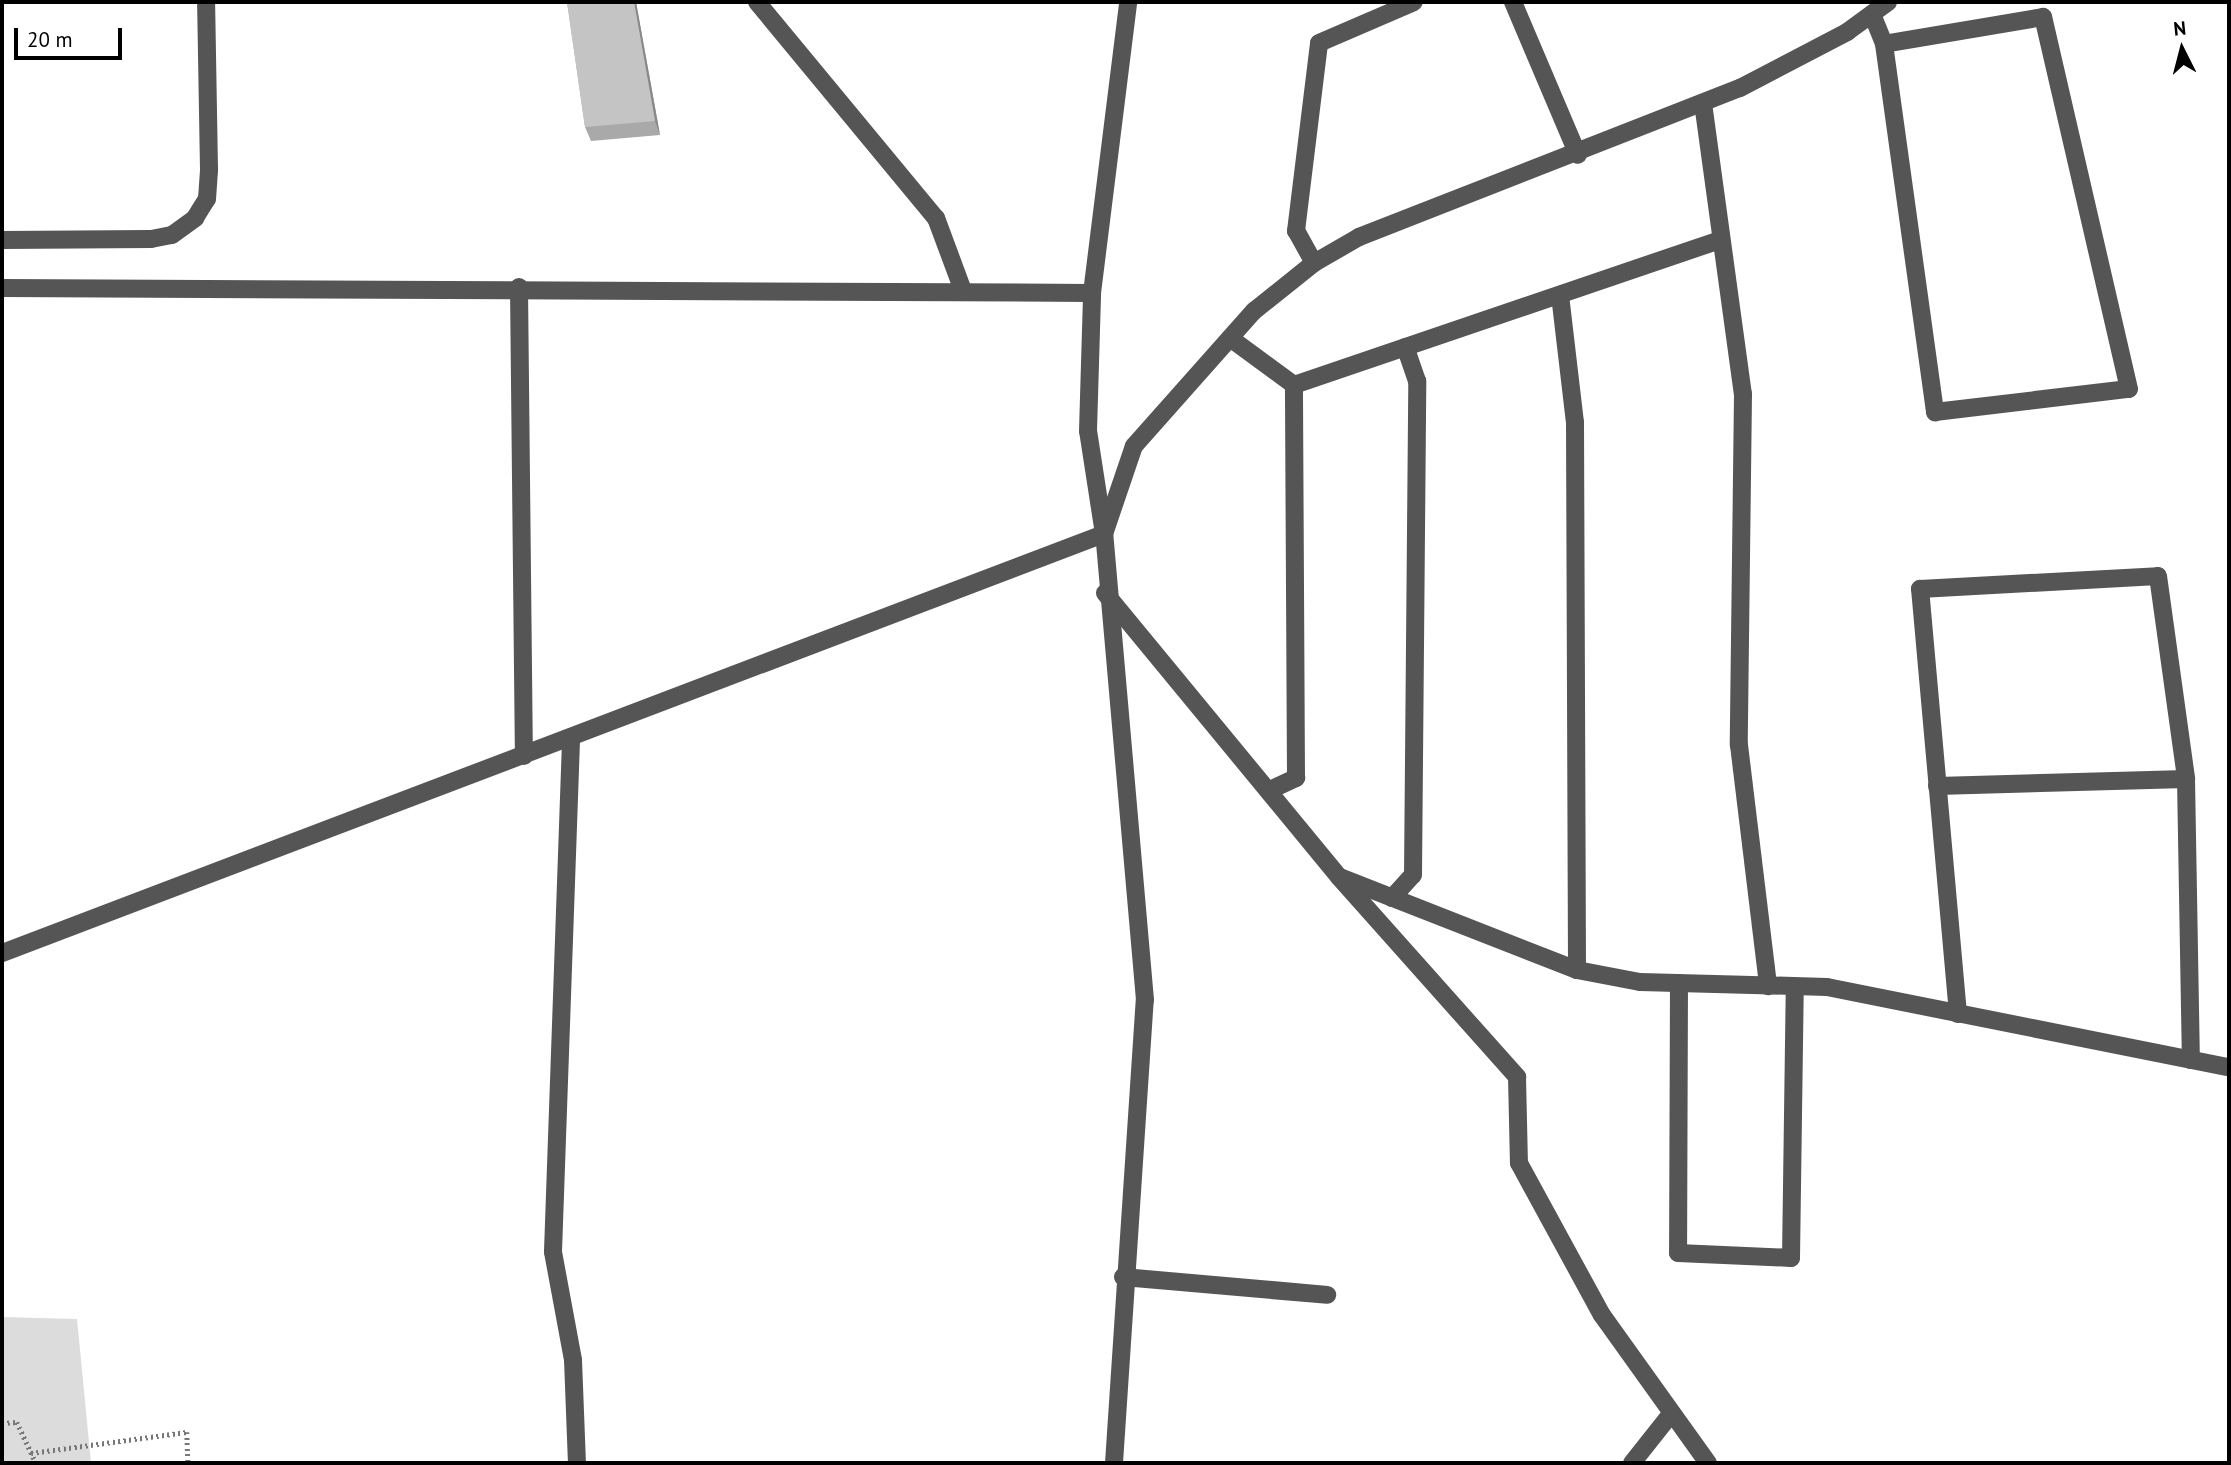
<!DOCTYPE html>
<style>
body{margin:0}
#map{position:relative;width:2231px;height:1465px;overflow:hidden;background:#fff;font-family:"PT Sans",sans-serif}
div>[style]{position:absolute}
.green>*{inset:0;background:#dcdcdc}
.path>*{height:4.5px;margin-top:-2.25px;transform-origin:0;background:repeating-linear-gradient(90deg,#777 0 2px,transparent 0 5.5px)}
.minor>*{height:18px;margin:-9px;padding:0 9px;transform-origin:9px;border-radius:9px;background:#555}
.wall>*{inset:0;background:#a9a9a9}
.shaded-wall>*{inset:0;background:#898989}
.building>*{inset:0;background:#c4c4c4}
span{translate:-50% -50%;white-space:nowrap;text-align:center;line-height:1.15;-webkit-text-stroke:5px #fff;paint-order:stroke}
.frame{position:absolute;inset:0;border:4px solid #000;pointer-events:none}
.north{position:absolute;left:2147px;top:14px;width:70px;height:70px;-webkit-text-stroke:5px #fff;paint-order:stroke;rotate:354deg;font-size:19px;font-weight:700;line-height:28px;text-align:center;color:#000}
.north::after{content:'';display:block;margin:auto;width:24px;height:32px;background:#000;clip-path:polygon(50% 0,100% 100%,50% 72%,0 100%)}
.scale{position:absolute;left:14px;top:28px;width:108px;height:32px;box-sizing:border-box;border:4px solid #000;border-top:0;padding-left:9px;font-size:21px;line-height:24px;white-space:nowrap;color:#000;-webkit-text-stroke:5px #fff;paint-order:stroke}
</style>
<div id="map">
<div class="green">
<div style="clip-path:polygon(2px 1317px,77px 1319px,91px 1463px,2px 1463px)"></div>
</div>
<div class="path">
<div style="left:2px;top:1423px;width:15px;rotate:-4deg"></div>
<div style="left:17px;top:1422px;width:45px;rotate:65.1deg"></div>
<div style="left:31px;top:1453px;width:157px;rotate:-7.7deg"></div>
<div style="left:187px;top:1432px;width:31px;rotate:88deg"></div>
</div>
<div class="minor">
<div style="left:757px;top:2px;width:281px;rotate:50.4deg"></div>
<div style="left:936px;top:218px;width:75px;rotate:69.6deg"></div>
<div style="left:1513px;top:2px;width:166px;rotate:67deg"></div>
<div style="left:1872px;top:14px;width:32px;rotate:68deg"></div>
<div style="left:1884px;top:44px;width:372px;rotate:82.1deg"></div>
<div style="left:1935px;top:412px;width:195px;rotate:-6.8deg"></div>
<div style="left:2129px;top:389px;width:382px;rotate:-103deg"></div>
<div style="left:2043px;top:17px;width:161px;rotate:170.4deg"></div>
<div style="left:1703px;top:103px;width:294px;rotate:82.2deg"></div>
<div style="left:1743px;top:394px;width:351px;rotate:90.7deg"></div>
<div style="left:1739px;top:745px;width:243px;rotate:83.1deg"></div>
<div style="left:2px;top:240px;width:149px;rotate:-0.4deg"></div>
<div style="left:151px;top:239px;width:21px;rotate:-11deg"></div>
<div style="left:172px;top:235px;width:29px;rotate:-36deg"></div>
<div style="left:195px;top:218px;width:22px;rotate:-58deg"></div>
<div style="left:207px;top:199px;width:30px;rotate:-86deg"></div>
<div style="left:209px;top:169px;width:167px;rotate:-91deg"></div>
<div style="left:1314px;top:263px;width:37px;rotate:-119deg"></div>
<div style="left:1296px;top:231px;width:189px;rotate:-83deg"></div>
<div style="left:1319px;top:43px;width:103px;rotate:-23.3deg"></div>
<div style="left:519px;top:287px;width:469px;rotate:89.4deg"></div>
<div style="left:2px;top:288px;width:1090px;rotate:0.26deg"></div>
<div style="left:1560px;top:295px;width:128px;rotate:83.3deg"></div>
<div style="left:1575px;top:422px;width:548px;rotate:89.79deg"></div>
<div style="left:1230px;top:338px;width:79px;rotate:36.3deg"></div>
<div style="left:1294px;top:385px;width:451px;rotate:-18.8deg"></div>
<div style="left:1105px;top:593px;width:368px;rotate:50.5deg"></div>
<div style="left:1339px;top:877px;width:268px;rotate:48.3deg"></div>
<div style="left:1517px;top:1077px;width:86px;rotate:88.7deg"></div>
<div style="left:1519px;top:1163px;width:173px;rotate:61.4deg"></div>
<div style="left:1602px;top:1315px;width:182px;rotate:54.4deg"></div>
<div style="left:571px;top:741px;width:511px;rotate:92.02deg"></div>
<div style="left:553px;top:1252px;width:110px;rotate:79.5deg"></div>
<div style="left:573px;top:1360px;width:103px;rotate:87.8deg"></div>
<div style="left:1937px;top:786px;width:249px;rotate:-1.6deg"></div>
<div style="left:1270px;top:790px;width:29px;rotate:-25deg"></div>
<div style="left:1296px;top:778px;width:393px;rotate:-90.3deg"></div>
<div style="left:1342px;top:878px;width:252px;rotate:21.4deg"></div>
<div style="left:1577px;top:970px;width:64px;rotate:10.8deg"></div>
<div style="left:1640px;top:982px;width:187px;rotate:1.5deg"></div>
<div style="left:1827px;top:987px;width:410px;rotate:11.3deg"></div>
<div style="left:1392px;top:898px;width:31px;rotate:-48deg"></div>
<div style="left:1413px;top:875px;width:494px;rotate:-89.5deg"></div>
<div style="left:1417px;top:381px;width:36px;rotate:-109deg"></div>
<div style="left:2px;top:953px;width:1179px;rotate:-20.82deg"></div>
<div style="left:1104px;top:534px;width:93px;rotate:-71.2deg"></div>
<div style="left:1134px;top:446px;width:181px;rotate:-48.4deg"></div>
<div style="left:1254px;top:311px;width:77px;rotate:-38.7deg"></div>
<div style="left:1314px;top:263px;width:52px;rotate:-30deg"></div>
<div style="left:1359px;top:237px;width:409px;rotate:-21.4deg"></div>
<div style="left:1740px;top:88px;width:121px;rotate:-27.6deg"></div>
<div style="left:1847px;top:32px;width:51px;rotate:-36.2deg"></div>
<div style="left:1679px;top:983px;width:270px;rotate:90.2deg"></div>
<div style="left:1678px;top:1253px;width:113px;rotate:2.5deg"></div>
<div style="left:1791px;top:1258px;width:271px;rotate:-89.2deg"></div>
<div style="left:1958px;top:1014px;width:427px;rotate:-95.1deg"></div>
<div style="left:1920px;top:589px;width:238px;rotate:-3.1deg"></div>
<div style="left:2158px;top:576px;width:205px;rotate:82.1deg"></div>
<div style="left:2186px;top:779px;width:281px;rotate:89deg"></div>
<div style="left:1123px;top:1277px;width:205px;rotate:5deg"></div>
<div style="left:1114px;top:1463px;width:464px;rotate:-86.2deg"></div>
<div style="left:1145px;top:1000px;width:468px;rotate:-95deg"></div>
<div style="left:1104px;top:534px;width:104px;rotate:-98.8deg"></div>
<div style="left:1088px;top:431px;width:138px;rotate:-88.3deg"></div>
<div style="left:1092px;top:293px;width:293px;rotate:-82.9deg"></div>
<div style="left:1632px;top:1463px;width:63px;rotate:-51.5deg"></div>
</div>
<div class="wall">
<div style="clip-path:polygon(567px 2px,636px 2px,660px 135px,591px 141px,585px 127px)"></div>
</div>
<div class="shaded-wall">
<div style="clip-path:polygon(634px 2px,636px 2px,660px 135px,655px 121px)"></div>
</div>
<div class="building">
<div style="clip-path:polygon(567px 2px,634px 2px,655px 121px,585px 127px)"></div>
</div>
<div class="frame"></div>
<div class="north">N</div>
<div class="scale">20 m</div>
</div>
